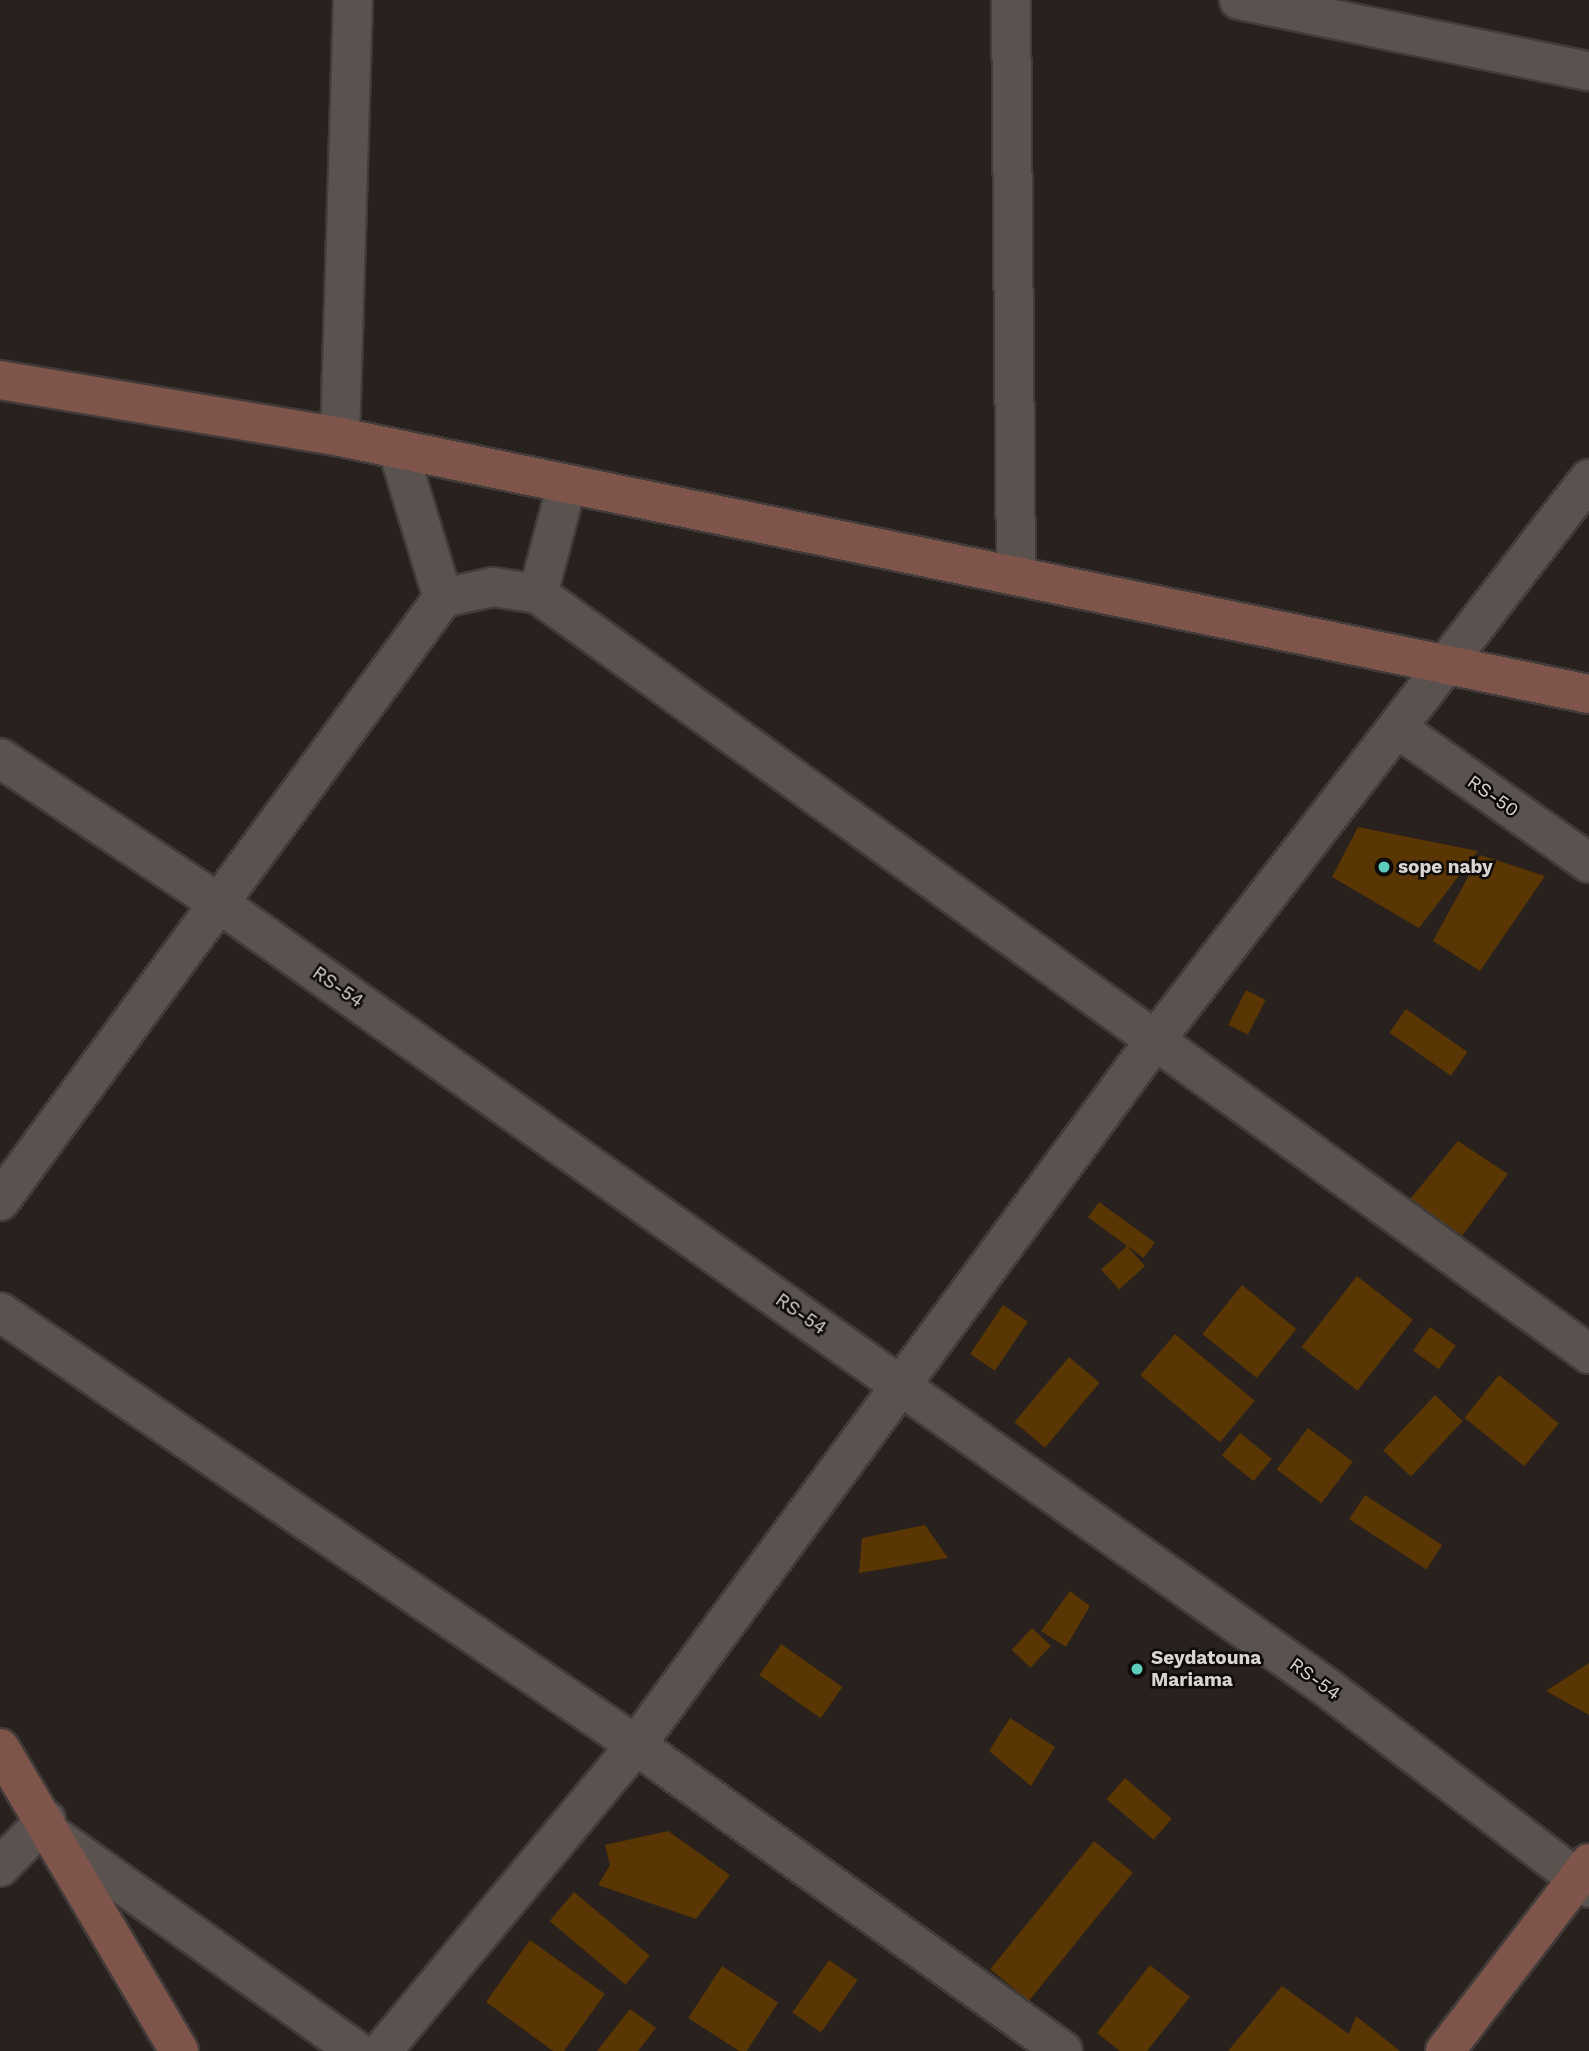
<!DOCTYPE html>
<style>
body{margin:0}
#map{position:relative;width:1589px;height:2051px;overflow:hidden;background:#28211e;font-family:"Work Sans",sans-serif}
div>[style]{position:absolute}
.building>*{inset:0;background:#593603;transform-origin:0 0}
.roads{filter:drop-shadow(2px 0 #413b39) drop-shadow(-2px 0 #413b39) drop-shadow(0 2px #413b39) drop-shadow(0 -2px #413b39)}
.street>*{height:38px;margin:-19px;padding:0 19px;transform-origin:19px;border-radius:19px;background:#5a524f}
.secondary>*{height:38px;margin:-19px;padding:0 19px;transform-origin:19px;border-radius:19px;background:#7f544b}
.dots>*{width:19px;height:19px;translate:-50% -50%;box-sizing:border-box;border:4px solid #0e0b0a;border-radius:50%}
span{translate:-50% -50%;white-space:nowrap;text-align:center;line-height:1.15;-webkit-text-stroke:5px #0e0b0a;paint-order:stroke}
.street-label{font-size:19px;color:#dad5d3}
.poi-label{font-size:19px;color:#dad5d3;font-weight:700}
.left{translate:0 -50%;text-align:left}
</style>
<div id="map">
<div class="building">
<div style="clip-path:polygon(1358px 827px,1478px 851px,1419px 928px,1332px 877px)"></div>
<div style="clip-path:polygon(1480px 855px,1545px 876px,1480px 971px,1433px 941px)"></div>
<div style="left:1246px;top:990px;width:22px;height:39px;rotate:27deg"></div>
<div style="left:1406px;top:1009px;width:75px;height:29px;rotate:35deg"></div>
<div style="clip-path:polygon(1458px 1141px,1508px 1174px,1450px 1252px,1401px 1210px)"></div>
<div style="left:1099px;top:1202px;width:69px;height:19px;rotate:36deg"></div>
<div style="left:1127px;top:1246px;width:27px;height:35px;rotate:48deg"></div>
<div style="left:1357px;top:1276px;width:71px;height:90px;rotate:38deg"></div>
<div style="left:1242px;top:1285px;width:70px;height:63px;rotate:39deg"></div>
<div style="left:1003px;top:1305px;width:30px;height:59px;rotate:34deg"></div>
<div style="left:1430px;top:1327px;width:32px;height:29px;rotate:36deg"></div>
<div style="left:1175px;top:1334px;width:104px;height:54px;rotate:40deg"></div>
<div style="left:1069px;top:1357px;width:40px;height:85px;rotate:40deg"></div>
<div style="left:1499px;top:1375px;width:77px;height:55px;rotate:39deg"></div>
<div style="left:1435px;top:1395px;width:38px;height:76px;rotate:43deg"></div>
<div style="left:1308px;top:1428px;width:56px;height:52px;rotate:37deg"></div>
<div style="left:1240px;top:1433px;width:41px;height:29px;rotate:39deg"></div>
<div style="left:1365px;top:1495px;width:92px;height:29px;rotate:33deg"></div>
<div style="clip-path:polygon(925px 1525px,948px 1558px,859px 1573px,862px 1538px)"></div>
<div style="clip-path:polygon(1070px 1591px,1090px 1606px,1066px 1647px,1041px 1631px)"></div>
<div style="left:1032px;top:1628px;width:26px;height:30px;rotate:43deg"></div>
<div style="left:781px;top:1644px;width:75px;height:38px;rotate:35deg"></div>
<div style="clip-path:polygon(1589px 1663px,1589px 1715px,1546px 1691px)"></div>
<div style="clip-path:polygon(1010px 1718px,1055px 1747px,1031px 1786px,989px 1751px)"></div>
<div style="left:1125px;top:1778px;width:62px;height:28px;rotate:41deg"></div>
<div style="clip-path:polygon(668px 1831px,730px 1875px,696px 1919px,598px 1885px,610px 1865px,605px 1845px)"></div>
<div style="left:1094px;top:1841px;width:50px;height:165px;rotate:39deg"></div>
<div style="left:574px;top:1892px;width:99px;height:38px;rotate:40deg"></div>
<div style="clip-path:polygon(530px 1940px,605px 1994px,564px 2051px,553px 2051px,486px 2002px)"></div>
<div style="left:829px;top:1960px;width:35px;height:64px;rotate:35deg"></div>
<div style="clip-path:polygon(1150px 1965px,1190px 1997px,1147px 2051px,1120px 2051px,1097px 2033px)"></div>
<div style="left:722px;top:1966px;width:67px;height:62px;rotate:33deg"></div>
<div style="clip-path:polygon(1282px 1986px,1349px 2034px,1356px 2016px,1400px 2051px,1228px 2051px)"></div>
<div style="clip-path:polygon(630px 2009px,656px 2028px,638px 2051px,597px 2051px)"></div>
</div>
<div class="roads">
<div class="street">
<div style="left:1011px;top:0;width:575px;rotate:89.5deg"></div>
<div style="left:1239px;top:0;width:357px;rotate:11.5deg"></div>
<div style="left:340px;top:437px;width:437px;rotate:-88.3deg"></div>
<div style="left:398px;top:450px;width:155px;rotate:73.1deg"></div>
<div style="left:538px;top:594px;width:1297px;rotate:35.87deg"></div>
<div style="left:1397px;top:728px;width:235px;rotate:35.1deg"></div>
<div style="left:0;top:758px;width:260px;rotate:33.6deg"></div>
<div style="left:217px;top:902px;width:1362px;rotate:35.29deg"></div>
<div style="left:1329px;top:1689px;width:327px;rotate:37.4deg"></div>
<div style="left:0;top:1201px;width:748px;rotate:-53.7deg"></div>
<div style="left:443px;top:598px;width:51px;rotate:-12.4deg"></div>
<div style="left:493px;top:587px;width:46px;rotate:8.8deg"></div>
<div style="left:538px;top:594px;width:114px;rotate:-75.2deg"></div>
<div style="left:0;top:1312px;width:769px;rotate:34.25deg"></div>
<div style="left:636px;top:1745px;width:525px;rotate:35.63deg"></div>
<div style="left:57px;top:1838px;width:368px;rotate:35.4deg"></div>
<div style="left:0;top:1867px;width:66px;rotate:-45.6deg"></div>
<div style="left:382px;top:2051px;width:398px;rotate:-50.3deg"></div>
<div style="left:636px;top:1745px;width:877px;rotate:-53.63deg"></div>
<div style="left:1156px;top:1039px;width:708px;rotate:-52.29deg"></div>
</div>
<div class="secondary">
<div style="left:0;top:380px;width:345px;rotate:9.5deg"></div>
<div style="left:340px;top:437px;width:1275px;rotate:11.63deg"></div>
<div style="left:0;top:1748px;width:352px;rotate:59.4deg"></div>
<div style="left:1445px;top:2051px;width:237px;rotate:-52.5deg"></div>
</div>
</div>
<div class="dots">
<div style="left:1384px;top:867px;background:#5ccebb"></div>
<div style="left:1137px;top:1669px;background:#5ccebb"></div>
</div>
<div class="street-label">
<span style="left:1493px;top:796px;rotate:35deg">RS-50</span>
<span style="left:338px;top:987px;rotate:35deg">RS-54</span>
<span style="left:801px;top:1314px;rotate:35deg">RS-54</span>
<span style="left:1315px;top:1679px;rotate:36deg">RS-54</span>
</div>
<div class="poi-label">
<span class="left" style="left:1398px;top:867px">sope naby</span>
<span class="left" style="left:1151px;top:1669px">Seydatouna<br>Mariama</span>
</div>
</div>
